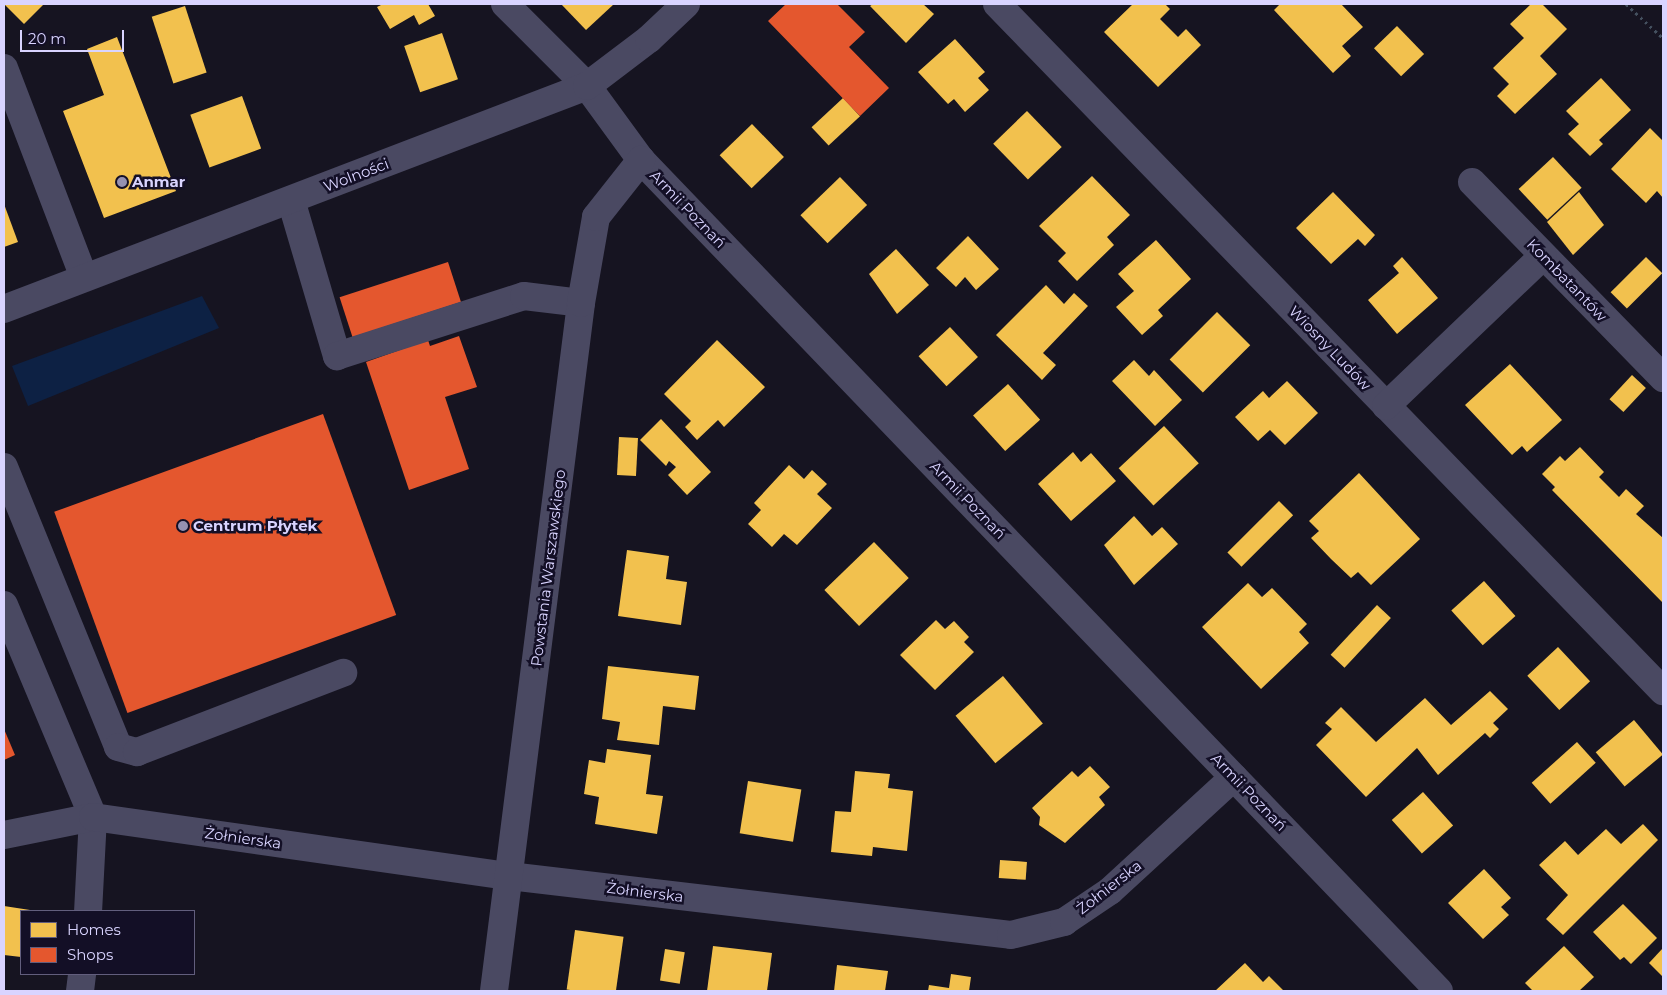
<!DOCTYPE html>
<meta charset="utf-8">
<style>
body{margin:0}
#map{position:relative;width:1667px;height:995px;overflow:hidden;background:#161421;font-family:Montserrat,sans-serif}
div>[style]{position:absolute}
.water>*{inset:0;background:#0d2144}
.homes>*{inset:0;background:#f2c14e;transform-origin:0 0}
.shops>*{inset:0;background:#e4572e;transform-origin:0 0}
.path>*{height:3px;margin-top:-1.5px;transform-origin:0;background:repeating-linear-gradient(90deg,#44505f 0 2.5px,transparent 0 6.5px)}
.minor>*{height:28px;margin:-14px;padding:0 14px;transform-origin:14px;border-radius:14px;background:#4a4962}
.dots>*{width:14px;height:14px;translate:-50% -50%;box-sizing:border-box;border:2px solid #130f26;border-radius:50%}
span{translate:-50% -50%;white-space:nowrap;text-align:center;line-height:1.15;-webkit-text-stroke:5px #130f26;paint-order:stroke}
.street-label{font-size:15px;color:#d9d4ff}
.poi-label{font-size:15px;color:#d9d4ff;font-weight:700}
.left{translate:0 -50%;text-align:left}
.frame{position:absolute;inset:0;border:5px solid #d9d4ff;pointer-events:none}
.legend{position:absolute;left:20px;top:910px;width:175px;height:65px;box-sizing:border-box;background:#130f26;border:1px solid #625e7d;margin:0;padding:6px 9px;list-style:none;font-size:15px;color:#d9d4ff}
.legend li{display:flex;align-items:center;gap:10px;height:25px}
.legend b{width:25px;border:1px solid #625e7d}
.scale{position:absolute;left:20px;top:30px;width:104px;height:22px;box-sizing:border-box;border:2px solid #d9d4ff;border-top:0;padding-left:6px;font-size:15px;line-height:18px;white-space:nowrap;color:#d9d4ff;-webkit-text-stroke:4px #130f26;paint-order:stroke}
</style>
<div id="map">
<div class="water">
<div style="clip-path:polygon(202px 296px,219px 328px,28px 406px,12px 366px)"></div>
</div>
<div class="homes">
<div style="clip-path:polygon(4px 4px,44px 4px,24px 24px)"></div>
<div style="clip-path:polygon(383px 4px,428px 4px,435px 16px,419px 25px,414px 15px,390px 29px,377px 7px)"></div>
<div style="clip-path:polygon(561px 4px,614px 4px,586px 30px)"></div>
<div style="clip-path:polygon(873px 4px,923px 4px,934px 14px,906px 43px,870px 6px)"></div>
<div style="clip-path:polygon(1133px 4px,1165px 4px,1170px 9px,1160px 19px,1178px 37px,1186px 29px,1201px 45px,1158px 87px,1104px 32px)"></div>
<div style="clip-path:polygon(1280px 4px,1341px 4px,1363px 27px,1342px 46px,1351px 56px,1333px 73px,1274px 10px)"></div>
<div style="clip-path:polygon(1531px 4px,1542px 4px,1567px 29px,1540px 56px,1557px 74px,1515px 114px,1497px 96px,1509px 84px,1493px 68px,1524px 38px,1510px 24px)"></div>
<div style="left:185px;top:6px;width:70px;height:35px;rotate:72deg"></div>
<div style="left:1397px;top:26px;width:39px;height:32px;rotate:46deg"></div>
<div style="left:442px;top:33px;width:49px;height:40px;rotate:71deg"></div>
<div style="clip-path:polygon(117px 37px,176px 191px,104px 218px,63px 111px,104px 95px,87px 49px)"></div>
<div style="clip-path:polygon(955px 39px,985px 72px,978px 78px,989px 90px,965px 112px,954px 99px,948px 104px,918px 72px)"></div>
<div style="clip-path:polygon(1601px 78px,1631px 110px,1599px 140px,1603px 144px,1590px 156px,1568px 134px,1579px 124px,1566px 111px)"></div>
<div style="left:242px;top:96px;width:56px;height:55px;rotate:70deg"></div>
<div style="left:843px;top:98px;width:25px;height:43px;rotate:47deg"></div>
<div style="left:1027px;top:111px;width:50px;height:47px;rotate:46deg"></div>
<div style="left:752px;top:124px;width:46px;height:45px;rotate:46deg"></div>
<div style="clip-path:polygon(1650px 128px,1663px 141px,1663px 198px,1657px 191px,1646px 203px,1611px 169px)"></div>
<div style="left:1553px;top:157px;width:42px;height:47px;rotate:47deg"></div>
<div style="clip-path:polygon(1092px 176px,1130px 215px,1107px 237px,1114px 245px,1077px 281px,1058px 261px,1066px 253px,1039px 226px)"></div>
<div style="left:840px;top:177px;width:39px;height:55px;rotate:46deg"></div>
<div style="clip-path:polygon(1333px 192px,1375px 235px,1365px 246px,1358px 239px,1331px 264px,1296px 228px)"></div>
<div style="clip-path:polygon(1579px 192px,1604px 225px,1573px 255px,1547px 222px)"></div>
<div style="clip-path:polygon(4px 204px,18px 242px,4px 247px)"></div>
<div style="clip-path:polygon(968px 236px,999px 269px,976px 290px,965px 277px,956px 287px,936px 268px)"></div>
<div style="clip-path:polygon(1156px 240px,1191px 279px,1158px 310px,1163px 316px,1142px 335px,1116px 307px,1134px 291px,1118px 274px)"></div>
<div style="clip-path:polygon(896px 249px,929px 285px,897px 314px,869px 274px)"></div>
<div style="clip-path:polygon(1402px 257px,1438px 298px,1397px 334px,1368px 300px,1399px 273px,1393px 266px)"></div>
<div style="left:1646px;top:257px;width:23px;height:50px;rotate:45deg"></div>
<div style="clip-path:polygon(1046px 285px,1064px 304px,1074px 293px,1088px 306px,1043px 353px,1056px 365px,1042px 380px,996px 335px)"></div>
<div style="left:1217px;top:312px;width:47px;height:67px;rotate:45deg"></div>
<div style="left:950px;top:327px;width:41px;height:43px;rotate:47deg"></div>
<div style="clip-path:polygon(717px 340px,765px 387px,724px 427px,718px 420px,697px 440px,685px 427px,691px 421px,664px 394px)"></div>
<div style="clip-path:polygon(1134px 360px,1149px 376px,1154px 370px,1182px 400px,1155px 426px,1112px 381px)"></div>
<div style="clip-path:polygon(1510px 364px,1562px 420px,1527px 452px,1522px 446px,1512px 455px,1465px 405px)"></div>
<div style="left:1632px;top:375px;width:19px;height:33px;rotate:43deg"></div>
<div style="clip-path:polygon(1287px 381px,1318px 413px,1285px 445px,1270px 430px,1258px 441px,1235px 417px,1263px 391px,1269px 398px)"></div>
<div style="left:1008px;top:384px;width:48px;height:47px;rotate:48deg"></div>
<div style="clip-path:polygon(661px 419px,711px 472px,687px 495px,668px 475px,676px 467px,669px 461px,666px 466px,640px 440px)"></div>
<div style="left:1164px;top:426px;width:51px;height:62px;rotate:47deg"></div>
<div style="left:619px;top:437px;width:19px;height:38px;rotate:3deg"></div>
<div style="clip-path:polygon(1580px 447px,1604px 472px,1599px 477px,1619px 497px,1626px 489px,1644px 506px,1636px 514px,1663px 538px,1663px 603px,1552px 490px,1555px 487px,1542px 474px,1560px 456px,1565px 461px)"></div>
<div style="clip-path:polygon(1073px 452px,1081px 462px,1091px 453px,1116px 481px,1071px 521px,1038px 484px)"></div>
<div style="clip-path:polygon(789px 465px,804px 479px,812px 470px,827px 484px,817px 494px,832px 508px,797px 545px,784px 534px,772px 547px,748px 524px,761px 510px,754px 503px)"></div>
<div style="clip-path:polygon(1359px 473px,1420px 539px,1371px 585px,1358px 572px,1351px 578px,1331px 559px,1311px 538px,1319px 531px,1309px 521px)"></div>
<div style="left:1279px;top:501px;width:20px;height:73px;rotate:45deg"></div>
<div style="clip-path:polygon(1134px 516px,1152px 536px,1162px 527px,1178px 544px,1134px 585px,1104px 545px)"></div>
<div style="left:874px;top:542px;width:50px;height:69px;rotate:46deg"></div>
<div style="clip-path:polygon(627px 550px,669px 556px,666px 579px,687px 582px,681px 625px,618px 616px)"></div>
<div style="left:1484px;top:581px;width:47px;height:44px;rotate:48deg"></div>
<div style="clip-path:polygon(1248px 583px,1262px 597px,1272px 588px,1307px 624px,1299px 632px,1309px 643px,1261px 689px,1202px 627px)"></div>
<div style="left:1377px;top:605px;width:19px;height:68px;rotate:43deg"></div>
<div style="clip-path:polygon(936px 620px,945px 629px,954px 621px,969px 637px,964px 642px,974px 652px,935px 690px,900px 655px)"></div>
<div style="left:1558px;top:647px;width:47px;height:42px;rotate:47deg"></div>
<div style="clip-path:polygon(608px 666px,699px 676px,695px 710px,663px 706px,659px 745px,617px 740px,620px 722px,602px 719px)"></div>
<div style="left:1003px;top:676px;width:62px;height:62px;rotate:50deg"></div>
<div style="clip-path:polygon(1490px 691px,1508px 709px,1493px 723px,1499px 729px,1490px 738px,1485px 733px,1438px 775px,1417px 748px,1366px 797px,1316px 745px,1332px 729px,1325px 723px,1341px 707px,1376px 742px,1425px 698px,1451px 725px)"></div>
<div style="left:1634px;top:720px;width:45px;height:50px;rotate:50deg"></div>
<div style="left:1577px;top:742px;width:28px;height:61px;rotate:48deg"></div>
<div style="clip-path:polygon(607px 749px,651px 755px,646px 794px,663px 796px,657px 834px,595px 824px,599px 797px,584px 794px,589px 760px,605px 763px)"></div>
<div style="clip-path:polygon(1090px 766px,1110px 787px,1099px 797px,1105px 805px,1065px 843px,1039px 825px,1040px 817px,1032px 808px,1072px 771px,1078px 777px)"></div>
<div style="clip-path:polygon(855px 771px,890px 774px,888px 788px,913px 791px,907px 851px,873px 847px,872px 856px,831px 852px,835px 811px,851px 812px)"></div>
<div style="left:748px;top:781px;width:54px;height:53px;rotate:9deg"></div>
<div style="left:1423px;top:792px;width:45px;height:42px;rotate:48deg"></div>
<div style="clip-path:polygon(1643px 824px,1658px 840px,1563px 935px,1546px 919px,1568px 895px,1539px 865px,1565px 841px,1578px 855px,1606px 829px,1621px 844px)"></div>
<div style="left:1000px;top:860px;width:27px;height:18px;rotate:4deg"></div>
<div style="clip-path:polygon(1484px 869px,1511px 898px,1501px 907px,1509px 915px,1483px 939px,1448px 903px)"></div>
<div style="clip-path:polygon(1623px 904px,1657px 938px,1631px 964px,1624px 957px,1620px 960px,1593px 932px)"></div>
<div style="clip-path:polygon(4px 906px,30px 910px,21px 911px,21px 957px,4px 955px)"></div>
<div style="left:575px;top:930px;width:49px;height:60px;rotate:8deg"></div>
<div style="clip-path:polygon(713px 946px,772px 953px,767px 991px,707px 991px)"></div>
<div style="clip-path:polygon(1564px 946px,1594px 977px,1579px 991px,1533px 991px,1525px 983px)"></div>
<div style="clip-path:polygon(1663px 948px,1663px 977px,1649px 963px)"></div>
<div style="left:665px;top:949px;width:20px;height:32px;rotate:9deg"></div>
<div style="clip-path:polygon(1245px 963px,1263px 982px,1269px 976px,1284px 991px,1215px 991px)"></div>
<div style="clip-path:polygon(837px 965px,888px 971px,885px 991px,834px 991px)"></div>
<div style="clip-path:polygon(951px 974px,971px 977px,969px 991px,928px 991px,929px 985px,949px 988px)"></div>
</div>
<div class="shops">
<div style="clip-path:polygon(786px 4px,837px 4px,865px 32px,849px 47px,889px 88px,860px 116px,768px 21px)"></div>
<div style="left:448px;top:262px;width:42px;height:114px;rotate:72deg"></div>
<div style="clip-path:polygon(459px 336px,477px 387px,445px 397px,469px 469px,409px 490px,366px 362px,428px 340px,430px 346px)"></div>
<div style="left:323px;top:414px;width:214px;height:286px;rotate:70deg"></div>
<div style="clip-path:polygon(4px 729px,15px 755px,4px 760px)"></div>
</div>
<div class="path">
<div style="left:1626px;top:4px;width:50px;rotate:42.6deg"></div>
</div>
<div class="minor">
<div style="left:505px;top:4px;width:116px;rotate:45deg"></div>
<div style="left:587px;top:86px;width:92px;rotate:53.9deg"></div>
<div style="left:641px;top:160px;width:1152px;rotate:46.16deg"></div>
<div style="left:997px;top:4px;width:957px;rotate:45.89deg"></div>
<div style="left:4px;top:68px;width:224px;rotate:69.1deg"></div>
<div style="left:1472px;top:182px;width:274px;rotate:45.7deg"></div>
<div style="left:291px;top:200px;width:163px;rotate:73.6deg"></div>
<div style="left:337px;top:356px;width:196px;rotate:-17.8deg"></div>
<div style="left:524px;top:296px;width:57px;rotate:7deg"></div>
<div style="left:4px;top:309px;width:624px;rotate:-20.93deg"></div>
<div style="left:587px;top:86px;width:78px;rotate:-37.2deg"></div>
<div style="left:649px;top:39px;width:51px;rotate:-43.4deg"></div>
<div style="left:1386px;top:406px;width:217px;rotate:-43.7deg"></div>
<div style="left:4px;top:467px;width:302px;rotate:67.8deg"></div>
<div style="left:118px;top:747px;width:20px;rotate:15deg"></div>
<div style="left:137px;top:752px;width:221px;rotate:-21deg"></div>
<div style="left:4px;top:605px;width:230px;rotate:67.2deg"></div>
<div style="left:93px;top:817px;width:94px;rotate:93deg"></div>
<div style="left:4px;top:835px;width:91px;rotate:-11.4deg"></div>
<div style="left:93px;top:817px;width:420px;rotate:8.1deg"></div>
<div style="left:509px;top:876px;width:505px;rotate:6.7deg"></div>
<div style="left:1011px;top:935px;width:55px;rotate:-13.8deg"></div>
<div style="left:1064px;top:922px;width:55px;rotate:-34deg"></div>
<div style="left:1110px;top:891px;width:168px;rotate:-42.6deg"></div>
<div style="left:80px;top:991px;width:17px;rotate:-83deg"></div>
<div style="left:494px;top:991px;width:693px;rotate:-82.79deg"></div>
<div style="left:581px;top:303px;width:87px;rotate:-80.1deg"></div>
<div style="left:596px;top:217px;width:73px;rotate:-51.7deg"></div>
</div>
<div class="dots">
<div style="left:122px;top:182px;background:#9591b1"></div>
<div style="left:183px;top:526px;background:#9591b1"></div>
</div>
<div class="street-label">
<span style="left:356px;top:175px;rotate:-21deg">Wolności</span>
<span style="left:688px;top:209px;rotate:46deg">Armii Poznań</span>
<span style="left:1567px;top:280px;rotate:46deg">Kombatantów</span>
<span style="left:1330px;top:348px;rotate:46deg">Wiosny Ludów</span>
<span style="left:968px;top:500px;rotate:46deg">Armii Poznań</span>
<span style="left:548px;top:568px;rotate:-83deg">Powstania Warszawskiego</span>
<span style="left:1249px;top:792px;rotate:46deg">Armii Poznań</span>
<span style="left:243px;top:838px;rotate:8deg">Żołnierska</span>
<span style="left:1109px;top:887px;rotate:-38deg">Żołnierska</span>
<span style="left:645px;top:892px;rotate:7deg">Żołnierska</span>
</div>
<div class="poi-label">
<span class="left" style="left:132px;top:182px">Anmar</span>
<span class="left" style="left:193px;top:526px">Centrum Płytek</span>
</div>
<div class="frame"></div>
<ul class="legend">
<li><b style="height:14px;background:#f2c14e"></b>Homes</li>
<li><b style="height:14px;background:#e4572e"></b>Shops</li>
</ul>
<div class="scale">20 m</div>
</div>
